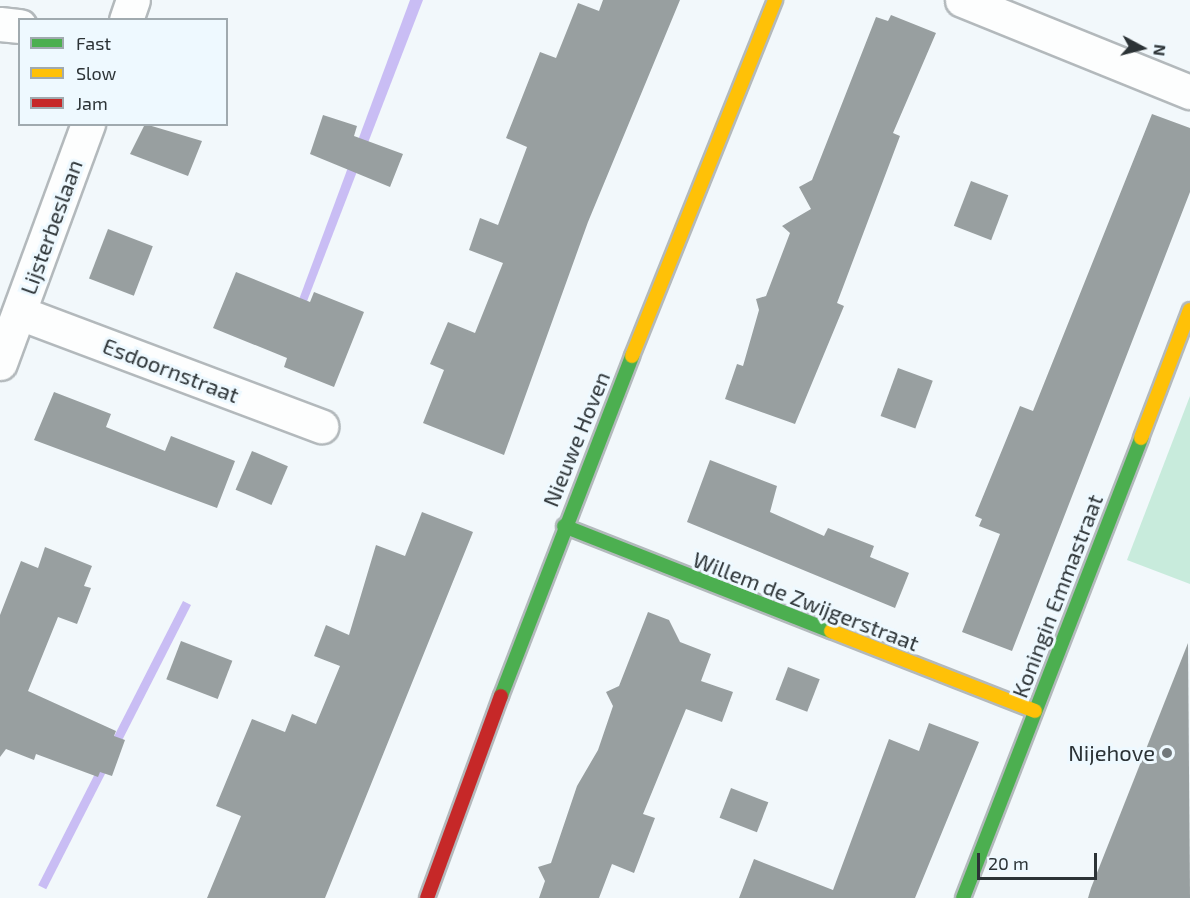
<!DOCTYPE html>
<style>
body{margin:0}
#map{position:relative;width:1190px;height:898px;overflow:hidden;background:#f2f8fb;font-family:"Exo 2",sans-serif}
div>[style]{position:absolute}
.green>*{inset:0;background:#c8ebdc}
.water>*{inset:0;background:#c9bdf4;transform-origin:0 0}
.building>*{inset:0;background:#989fa0;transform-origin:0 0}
.roads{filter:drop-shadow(2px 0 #b3b9bc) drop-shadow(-2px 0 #b3b9bc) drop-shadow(0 2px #b3b9bc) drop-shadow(0 -2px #b3b9bc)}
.street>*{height:33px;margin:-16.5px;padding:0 16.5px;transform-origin:16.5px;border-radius:16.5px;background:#fdfefe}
.fast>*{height:14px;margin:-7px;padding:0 7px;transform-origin:7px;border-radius:7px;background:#4caf50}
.slow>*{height:14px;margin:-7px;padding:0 7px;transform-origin:7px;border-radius:7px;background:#ffc107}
.jam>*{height:14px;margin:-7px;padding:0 7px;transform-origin:7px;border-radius:7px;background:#c62828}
.dots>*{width:16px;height:16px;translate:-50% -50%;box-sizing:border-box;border:3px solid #eef9ff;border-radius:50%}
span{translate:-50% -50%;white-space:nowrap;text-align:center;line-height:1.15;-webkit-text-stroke:6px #eef9ff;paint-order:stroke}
.street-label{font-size:22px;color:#2c3336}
.poi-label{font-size:22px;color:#2c3336}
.right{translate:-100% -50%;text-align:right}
.legend{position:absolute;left:18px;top:18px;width:210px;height:108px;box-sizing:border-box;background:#eef9ff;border:2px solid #a0aaaf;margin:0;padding:8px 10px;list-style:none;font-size:18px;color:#2c3336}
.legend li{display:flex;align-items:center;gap:12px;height:30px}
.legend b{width:30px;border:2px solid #a0aaaf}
.north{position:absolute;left:1112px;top:18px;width:60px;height:60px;-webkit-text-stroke:4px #eef9ff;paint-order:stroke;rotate:97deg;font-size:16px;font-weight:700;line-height:24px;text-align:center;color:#2c3336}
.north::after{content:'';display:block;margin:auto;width:21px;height:27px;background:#2c3336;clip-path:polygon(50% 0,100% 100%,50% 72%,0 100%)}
.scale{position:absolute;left:977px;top:853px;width:120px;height:27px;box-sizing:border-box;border:3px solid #2c3336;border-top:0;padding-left:8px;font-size:18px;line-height:21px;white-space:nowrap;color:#2c3336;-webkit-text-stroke:4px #eef9ff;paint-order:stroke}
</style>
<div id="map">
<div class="green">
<div style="clip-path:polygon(1190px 396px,1190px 584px,1127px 560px)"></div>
</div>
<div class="water">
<div style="clip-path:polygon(410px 0,423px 0,294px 335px,287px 332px)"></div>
<div style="left:183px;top:601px;width:9px;height:319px;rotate:27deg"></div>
</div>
<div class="building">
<div style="clip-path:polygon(603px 0,680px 0,588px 222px,504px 455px,423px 423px,444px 370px,430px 364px,448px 322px,475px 333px,503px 263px,469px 250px,480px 218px,498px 225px,527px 147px,506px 138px,540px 52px,556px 58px,578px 3px,599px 11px)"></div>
<div style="clip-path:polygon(891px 15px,936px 33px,893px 133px,900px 136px,837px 303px,844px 306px,795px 424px,725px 399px,737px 364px,743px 366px,759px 310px,756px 299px,766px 296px,790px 233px,782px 226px,811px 209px,799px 187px,812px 180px,876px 17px,888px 21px)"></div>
<div style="clip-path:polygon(1152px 114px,1190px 128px,1190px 192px,1012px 651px,962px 632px,1000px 534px,979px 526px,982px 519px,975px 516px,1020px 406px,1033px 411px)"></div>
<div style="clip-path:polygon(323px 115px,357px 126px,354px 136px,403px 154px,390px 187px,310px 154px)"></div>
<div style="clip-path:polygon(145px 124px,202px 141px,188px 176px,130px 154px)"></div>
<div style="left:971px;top:181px;width:40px;height:48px;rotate:21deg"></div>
<div style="left:108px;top:229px;width:48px;height:53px;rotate:21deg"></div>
<div style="clip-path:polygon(236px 272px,310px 302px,314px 292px,364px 312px,334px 387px,284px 367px,287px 358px,213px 328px)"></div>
<div style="left:898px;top:368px;width:37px;height:51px;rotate:20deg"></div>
<div style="clip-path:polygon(54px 392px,111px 414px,106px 427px,165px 451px,171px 436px,235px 461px,217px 508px,34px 440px)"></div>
<div style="left:252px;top:451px;width:39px;height:42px;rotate:23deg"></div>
<div style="clip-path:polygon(710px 460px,777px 486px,770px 512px,824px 536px,828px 528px,874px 546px,870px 557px,909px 573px,895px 608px,687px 522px)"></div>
<div style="clip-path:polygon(422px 512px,473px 532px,325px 898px,207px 898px,241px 816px,216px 806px,252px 719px,285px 732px,292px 714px,316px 724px,340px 666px,314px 656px,326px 625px,349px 635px,376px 545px,405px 556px)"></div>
<div style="clip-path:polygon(45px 547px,92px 566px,84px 586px,91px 588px,77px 624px,58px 617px,28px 691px,116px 731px,114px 736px,125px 740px,112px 776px,100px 772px,98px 777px,36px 754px,34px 760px,6px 749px,0 757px,0 615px,21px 561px,38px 568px)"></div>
<div style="clip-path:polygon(648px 612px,669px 620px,680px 642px,711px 654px,701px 681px,733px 692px,722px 722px,686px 709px,643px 814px,655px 818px,634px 873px,612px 864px,599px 898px,539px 898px,545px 881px,538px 867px,551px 863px,577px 786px,598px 750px,613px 706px,606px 692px,619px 686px)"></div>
<div style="left:181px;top:641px;width:55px;height:41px;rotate:21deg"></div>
<div style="clip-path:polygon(1188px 643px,1190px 898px,1088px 898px,1091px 888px)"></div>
<div style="left:788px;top:667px;width:34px;height:35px;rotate:21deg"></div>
<div style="clip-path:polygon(929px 723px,979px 742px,915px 898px,739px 898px,754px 859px,833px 890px,889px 739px,919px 751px)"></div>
<div style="left:731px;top:788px;width:40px;height:32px;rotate:21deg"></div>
</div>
<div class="roads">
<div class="street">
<div style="left:962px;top:0;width:246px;rotate:22deg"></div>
<div style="left:126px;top:20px;width:21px;rotate:-71deg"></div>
<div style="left:0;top:24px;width:20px;rotate:6deg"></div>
<div style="left:20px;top:313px;width:322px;rotate:20.6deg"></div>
<div style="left:0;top:363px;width:255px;rotate:-69.8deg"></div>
</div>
<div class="fast">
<div style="left:564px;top:526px;width:287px;rotate:21.5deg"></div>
<div style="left:501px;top:696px;width:364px;rotate:-68.9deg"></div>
<div style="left:963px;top:898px;width:493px;rotate:-68.8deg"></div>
</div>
<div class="slow">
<div style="left:632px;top:356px;width:384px;rotate:-68.1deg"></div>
<div style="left:1141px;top:438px;width:137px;rotate:-69.1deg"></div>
<div style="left:831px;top:631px;width:219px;rotate:21.4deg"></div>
</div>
<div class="jam">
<div style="left:427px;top:898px;width:215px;rotate:-69.9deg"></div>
</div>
</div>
<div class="dots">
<div style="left:1167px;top:753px;background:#71787b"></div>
</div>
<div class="street-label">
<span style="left:51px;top:227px;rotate:-70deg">Lijsterbeslaan</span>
<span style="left:171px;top:370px;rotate:21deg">Esdoornstraat</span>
<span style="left:576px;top:439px;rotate:-68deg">Nieuwe Hoven</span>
<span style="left:1057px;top:596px;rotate:-69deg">Koningin Emmastraat</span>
<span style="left:806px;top:601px;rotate:21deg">Willem de Zwijgerstraat</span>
</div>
<div class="poi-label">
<span class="right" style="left:1155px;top:753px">Nijehove</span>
</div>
<ul class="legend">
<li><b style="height:8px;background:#4caf50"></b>Fast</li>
<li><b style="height:8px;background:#ffc107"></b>Slow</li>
<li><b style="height:8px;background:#c62828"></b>Jam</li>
</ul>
<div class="north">N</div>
<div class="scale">20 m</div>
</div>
